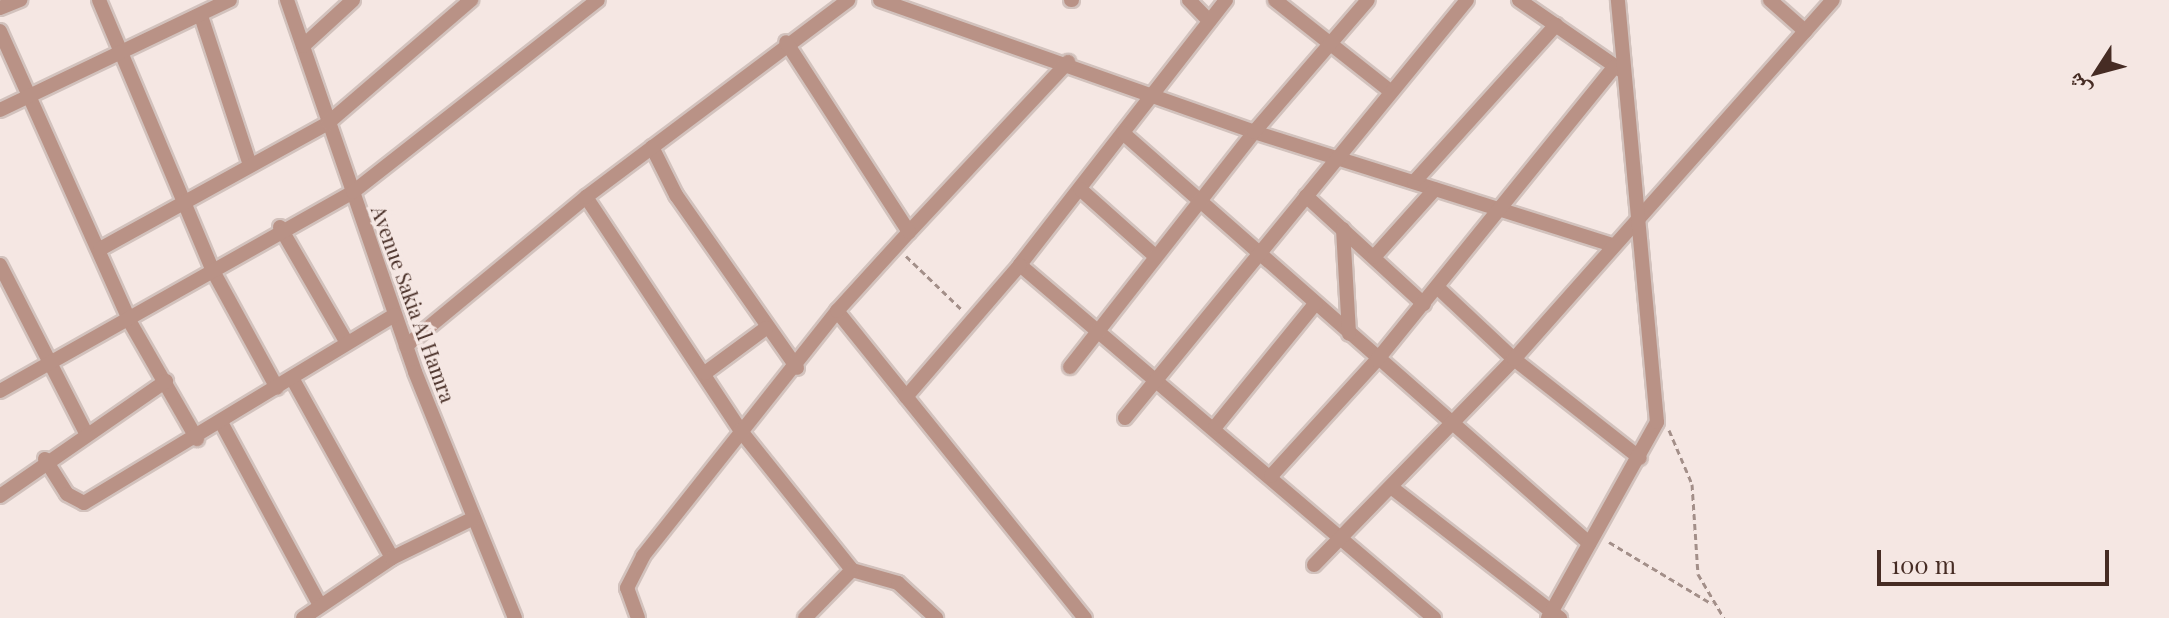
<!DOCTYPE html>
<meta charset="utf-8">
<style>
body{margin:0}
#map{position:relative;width:2169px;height:618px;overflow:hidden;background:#f5e7e3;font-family:"Playfair Display","Noto Naskh Arabic",serif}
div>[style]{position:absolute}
.path>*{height:3px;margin-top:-1.5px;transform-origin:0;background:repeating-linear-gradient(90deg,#a38f89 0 6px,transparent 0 10px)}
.roads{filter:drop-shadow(2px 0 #d2c2bd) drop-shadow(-2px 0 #d2c2bd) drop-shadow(0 2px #d2c2bd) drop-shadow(0 -2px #d2c2bd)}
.street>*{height:14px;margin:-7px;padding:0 7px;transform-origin:7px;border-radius:7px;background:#b99286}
span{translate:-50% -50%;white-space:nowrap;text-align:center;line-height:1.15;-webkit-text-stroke:6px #f5e7e3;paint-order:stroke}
.street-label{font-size:20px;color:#462c24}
.north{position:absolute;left:2057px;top:32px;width:80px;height:80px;-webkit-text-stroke:6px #f5e7e3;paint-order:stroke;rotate:234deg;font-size:22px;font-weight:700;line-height:32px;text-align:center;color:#462c24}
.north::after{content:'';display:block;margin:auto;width:28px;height:36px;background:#462c24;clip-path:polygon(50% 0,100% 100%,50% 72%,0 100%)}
.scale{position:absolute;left:1877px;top:550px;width:232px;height:36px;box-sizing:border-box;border:4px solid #462c24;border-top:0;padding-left:10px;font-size:24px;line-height:28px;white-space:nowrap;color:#462c24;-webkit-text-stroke:6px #f5e7e3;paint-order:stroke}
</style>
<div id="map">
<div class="path">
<div style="left:906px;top:256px;width:76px;rotate:43.9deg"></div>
<div style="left:1669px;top:430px;width:59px;rotate:66.9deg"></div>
<div style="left:1692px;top:484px;width:90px;rotate:86.2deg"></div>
<div style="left:1698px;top:574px;width:51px;rotate:59.4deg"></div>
<div style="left:1609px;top:542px;width:120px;rotate:31deg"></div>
</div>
<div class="roads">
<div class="street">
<div style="left:99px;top:0;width:294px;rotate:67.2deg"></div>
<div style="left:213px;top:271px;width:133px;rotate:61.3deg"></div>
<div style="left:287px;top:0;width:393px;rotate:71deg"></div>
<div style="left:415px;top:372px;width:266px;rotate:67.9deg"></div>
<div style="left:880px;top:0;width:397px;rotate:19.4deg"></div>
<div style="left:1254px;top:132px;width:376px;rotate:17.5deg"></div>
<div style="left:1071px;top:0;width:1px"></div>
<div style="left:1189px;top:0;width:29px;rotate:46deg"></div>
<div style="left:1226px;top:0;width:336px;rotate:127.9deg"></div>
<div style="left:1020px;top:265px;width:544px;rotate:40.45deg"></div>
<div style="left:1275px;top:0;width:145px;rotate:38.3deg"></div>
<div style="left:1519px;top:0;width:124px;rotate:34.5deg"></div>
<div style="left:1770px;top:0;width:47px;rotate:41.5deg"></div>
<div style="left:0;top:8px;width:22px;rotate:-22deg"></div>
<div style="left:201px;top:16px;width:154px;rotate:71.8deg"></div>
<div style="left:0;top:31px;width:319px;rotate:65.9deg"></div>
<div style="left:130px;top:322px;width:135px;rotate:60.2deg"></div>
<div style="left:303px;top:46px;width:68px;rotate:-42.6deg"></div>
<div style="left:0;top:110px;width:255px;rotate:-25.6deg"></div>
<div style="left:1123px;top:133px;width:621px;rotate:41.34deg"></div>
<div style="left:652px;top:147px;width:54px;rotate:63.4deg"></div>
<div style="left:676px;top:195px;width:211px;rotate:55deg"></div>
<div style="left:1414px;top:182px;width:212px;rotate:-47.9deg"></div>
<div style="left:1080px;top:189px;width:101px;rotate:41.8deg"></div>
<div style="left:1306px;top:196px;width:160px;rotate:42.5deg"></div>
<div style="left:586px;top:197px;width:279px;rotate:56.5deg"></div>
<div style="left:740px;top:430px;width:179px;rotate:51.3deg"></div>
<div style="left:852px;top:570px;width:48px;rotate:15.8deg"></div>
<div style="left:898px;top:583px;width:52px;rotate:42.6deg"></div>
<div style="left:280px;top:227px;width:134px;rotate:60deg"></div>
<div style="left:1343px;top:229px;width:105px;rotate:86.7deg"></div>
<div style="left:909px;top:232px;width:233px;rotate:-46.9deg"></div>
<div style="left:100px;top:249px;width:260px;rotate:-28.9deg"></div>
<div style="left:328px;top:123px;width:189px;rotate:-40.7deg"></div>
<div style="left:1374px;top:257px;width:91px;rotate:-48.1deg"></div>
<div style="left:0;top:265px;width:186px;rotate:62.9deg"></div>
<div style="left:1437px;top:287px;width:105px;rotate:43.1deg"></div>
<div style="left:1514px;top:359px;width:160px;rotate:38.2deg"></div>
<div style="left:837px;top:311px;width:395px;rotate:51.1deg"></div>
<div style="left:406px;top:346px;width:234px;rotate:-39.6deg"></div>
<div style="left:586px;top:197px;width:328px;rotate:-36.9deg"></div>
<div style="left:1070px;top:367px;width:298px;rotate:-51.9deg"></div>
<div style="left:1254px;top:132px;width:174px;rotate:-49.2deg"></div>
<div style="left:705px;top:373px;width:76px;rotate:-36.4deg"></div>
<div style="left:292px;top:378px;width:206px;rotate:60.9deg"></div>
<div style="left:0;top:391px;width:405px;rotate:-29.4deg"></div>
<div style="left:353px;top:192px;width:311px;rotate:-38.1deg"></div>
<div style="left:906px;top:397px;width:174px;rotate:-49.2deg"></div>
<div style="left:1125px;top:418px;width:540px;rotate:-50.71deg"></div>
<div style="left:222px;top:424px;width:206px;rotate:61.6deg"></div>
<div style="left:1215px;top:427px;width:159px;rotate:-50.9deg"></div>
<div style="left:45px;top:459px;width:41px;rotate:57.8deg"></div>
<div style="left:67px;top:494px;width:19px;rotate:28deg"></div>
<div style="left:84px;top:503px;width:363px;rotate:-31.2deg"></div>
<div style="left:1271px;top:476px;width:157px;rotate:-47.6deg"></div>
<div style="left:1377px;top:360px;width:378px;rotate:-51deg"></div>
<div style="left:1391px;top:487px;width:214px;rotate:37.8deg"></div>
<div style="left:0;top:496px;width:202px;rotate:-34.7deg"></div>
<div style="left:1314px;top:565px;width:287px;rotate:-45.8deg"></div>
<div style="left:1514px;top:359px;width:480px;rotate:-48.4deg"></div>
<div style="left:303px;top:618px;width:107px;rotate:-34deg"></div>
<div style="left:392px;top:558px;width:91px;rotate:-26deg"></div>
<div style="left:638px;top:618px;width:32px;rotate:-110deg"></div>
<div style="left:627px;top:588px;width:36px;rotate:-63deg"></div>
<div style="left:643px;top:556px;width:313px;rotate:-51.6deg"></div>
<div style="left:837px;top:311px;width:107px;rotate:-47.7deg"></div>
<div style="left:909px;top:232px;width:226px;rotate:-122.9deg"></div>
<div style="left:805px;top:618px;width:67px;rotate:-45.6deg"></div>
<div style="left:1548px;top:618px;width:224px;rotate:-60.9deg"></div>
<div style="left:1657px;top:422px;width:424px;rotate:-95.3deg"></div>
</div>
</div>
<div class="street-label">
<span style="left:414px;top:304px;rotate:70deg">Avenue Sakia Al Hamra</span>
</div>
<div class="north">ش</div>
<div class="scale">100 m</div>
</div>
